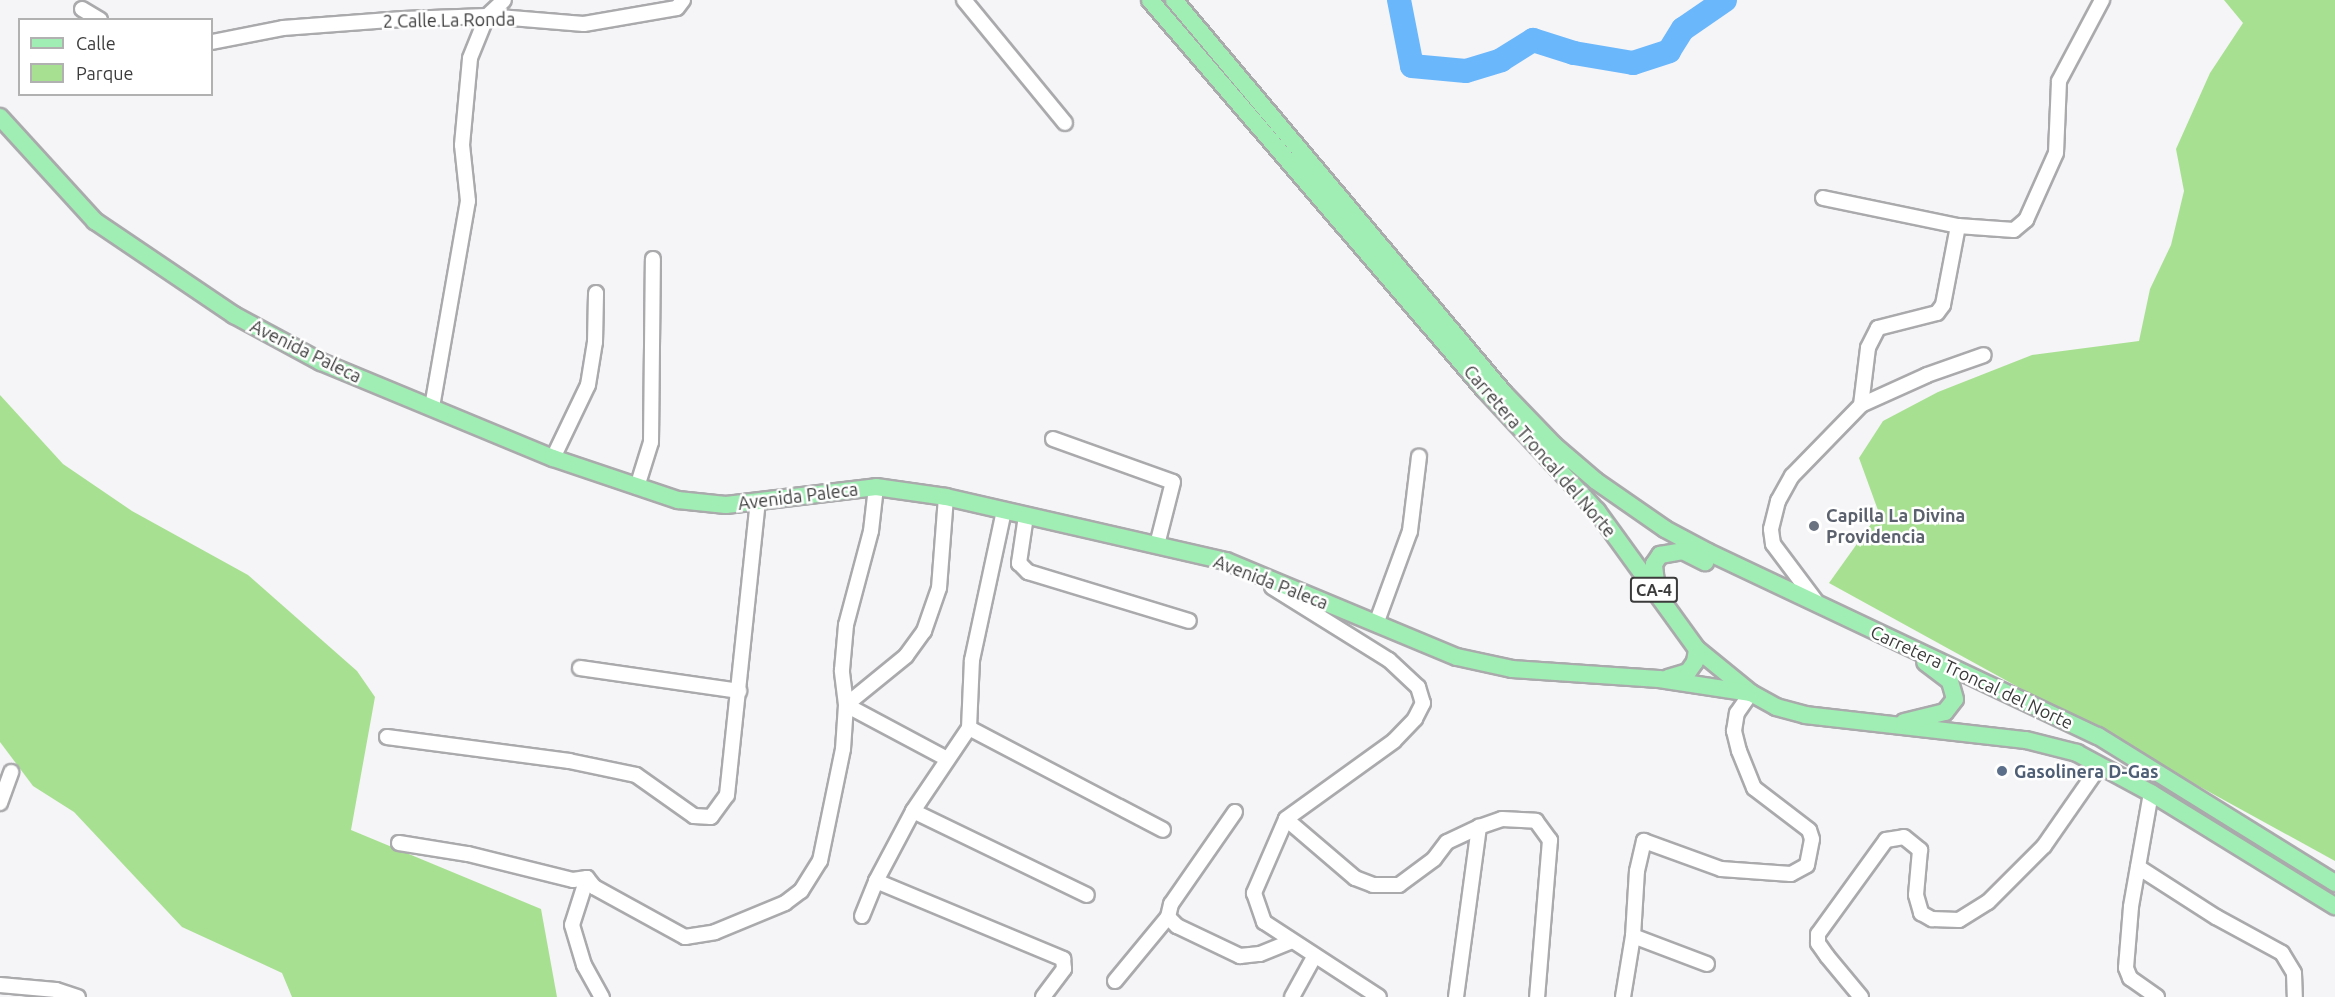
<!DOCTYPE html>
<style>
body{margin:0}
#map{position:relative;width:2335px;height:997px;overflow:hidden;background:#f5f4f7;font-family:Ubuntu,sans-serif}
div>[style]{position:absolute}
.green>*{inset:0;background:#a8e091}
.river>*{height:24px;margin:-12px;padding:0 12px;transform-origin:12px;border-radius:12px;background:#6bb7fb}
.roads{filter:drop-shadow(2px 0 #aaa9ac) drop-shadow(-2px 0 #aaa9ac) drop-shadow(0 2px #aaa9ac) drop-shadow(0 -2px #aaa9ac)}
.minor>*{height:14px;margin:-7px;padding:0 7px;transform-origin:7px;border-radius:7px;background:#fff}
.major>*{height:16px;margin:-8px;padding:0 8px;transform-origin:8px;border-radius:8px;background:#a0eeb3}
.dots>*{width:16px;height:16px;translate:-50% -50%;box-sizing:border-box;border:3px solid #fff;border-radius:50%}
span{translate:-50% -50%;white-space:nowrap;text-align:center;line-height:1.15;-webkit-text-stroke:5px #fff;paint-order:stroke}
.shield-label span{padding:2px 4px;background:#fff;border:2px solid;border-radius:4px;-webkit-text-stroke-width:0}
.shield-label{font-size:16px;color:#3c3b3c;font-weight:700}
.street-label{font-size:18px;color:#3c3b3c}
.worship-label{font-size:18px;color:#5b616d;font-weight:700}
.left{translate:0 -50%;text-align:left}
.service-label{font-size:18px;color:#4e5e75;font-weight:700}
.legend{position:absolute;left:18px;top:18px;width:195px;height:78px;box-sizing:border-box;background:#fff;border:2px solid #b1b1b1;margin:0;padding:8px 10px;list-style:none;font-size:18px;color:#3c3b3c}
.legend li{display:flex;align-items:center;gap:12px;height:30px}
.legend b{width:30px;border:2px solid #b1b1b1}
</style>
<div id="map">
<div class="green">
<div style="clip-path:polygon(2224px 0,2335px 0,2335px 861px,1829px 583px,1879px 513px,1859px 458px,1883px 421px,1938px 392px,2032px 355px,2139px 341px,2150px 289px,2171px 245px,2184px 191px,2176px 149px,2210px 73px,2243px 23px)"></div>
<div style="clip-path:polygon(0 395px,63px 464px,132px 511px,248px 575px,357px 671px,375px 697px,351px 830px,541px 909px,557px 997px,292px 997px,282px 973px,182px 927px,74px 812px,33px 786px,0 742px)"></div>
</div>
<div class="river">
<div style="left:1399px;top:0;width:67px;rotate:78.9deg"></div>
<div style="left:1412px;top:66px;width:54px;rotate:5.3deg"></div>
<div style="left:1466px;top:71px;width:37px;rotate:-17deg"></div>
<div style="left:1501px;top:60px;width:38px;rotate:-32deg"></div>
<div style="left:1533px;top:40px;width:43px;rotate:17.6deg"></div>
<div style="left:1574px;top:53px;width:60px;rotate:9.6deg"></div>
<div style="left:1633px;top:63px;width:38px;rotate:-18deg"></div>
<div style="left:1669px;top:51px;width:26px;rotate:-58deg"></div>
<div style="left:1683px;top:29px;width:51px;rotate:-34.6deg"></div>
</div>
<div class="roads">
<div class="minor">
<div style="left:964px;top:0;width:159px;rotate:50.6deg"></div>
<div style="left:82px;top:9px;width:21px;rotate:31deg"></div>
<div style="left:212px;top:42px;width:72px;rotate:-11.2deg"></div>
<div style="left:283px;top:28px;width:120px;rotate:-4.3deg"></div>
<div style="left:403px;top:19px;width:84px;rotate:-2deg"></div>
<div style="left:487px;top:16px;width:97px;rotate:4.7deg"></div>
<div style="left:584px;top:24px;width:94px;rotate:-9.8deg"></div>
<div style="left:677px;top:8px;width:10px;rotate:-53deg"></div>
<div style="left:1823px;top:198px;width:138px;rotate:11.7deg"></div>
<div style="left:1958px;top:226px;width:80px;rotate:100.8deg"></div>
<div style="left:1943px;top:305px;width:10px;rotate:127deg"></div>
<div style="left:1937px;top:313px;width:61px;rotate:165.7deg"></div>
<div style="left:1878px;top:328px;width:22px;rotate:117deg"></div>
<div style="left:1868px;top:348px;width:57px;rotate:97deg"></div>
<div style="left:1958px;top:226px;width:56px;rotate:4.1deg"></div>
<div style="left:2014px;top:230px;width:16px;rotate:-40deg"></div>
<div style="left:2026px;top:220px;width:73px;rotate:-65.9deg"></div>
<div style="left:2056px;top:153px;width:72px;rotate:-87.6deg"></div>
<div style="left:2059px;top:81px;width:92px;rotate:-62deg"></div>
<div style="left:432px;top:407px;width:209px;rotate:-80.1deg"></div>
<div style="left:468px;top:201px;width:56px;rotate:-96.1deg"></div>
<div style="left:462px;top:145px;width:87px;rotate:-84.7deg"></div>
<div style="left:470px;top:58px;width:45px;rotate:-68deg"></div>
<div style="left:487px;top:16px;width:23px;rotate:-43deg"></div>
<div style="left:1053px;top:439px;width:127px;rotate:19.7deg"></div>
<div style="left:1173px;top:482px;width:65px;rotate:104.3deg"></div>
<div style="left:553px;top:458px;width:81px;rotate:-64.4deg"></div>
<div style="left:588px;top:385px;width:44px;rotate:-80.8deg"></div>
<div style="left:595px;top:342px;width:49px;rotate:-88.8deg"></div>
<div style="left:637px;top:487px;width:47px;rotate:-72.7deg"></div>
<div style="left:651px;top:442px;width:183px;rotate:-89.4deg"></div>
<div style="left:946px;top:497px;width:91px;rotate:94.4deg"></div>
<div style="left:939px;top:588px;width:46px;rotate:109.2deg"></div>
<div style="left:924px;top:631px;width:31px;rotate:126deg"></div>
<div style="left:906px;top:656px;width:77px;rotate:140.8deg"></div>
<div style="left:846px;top:705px;width:115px;rotate:28.1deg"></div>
<div style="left:1026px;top:516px;width:48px;rotate:98.5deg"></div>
<div style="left:1019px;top:563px;width:13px;rotate:45deg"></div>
<div style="left:1028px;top:572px;width:168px;rotate:16.9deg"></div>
<div style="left:1272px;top:587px;width:138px;rotate:32deg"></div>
<div style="left:1389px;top:660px;width:40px;rotate:43deg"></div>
<div style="left:1418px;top:687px;width:17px;rotate:73deg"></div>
<div style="left:1423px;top:703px;width:18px;rotate:117deg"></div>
<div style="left:1415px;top:719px;width:30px;rotate:134deg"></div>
<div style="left:1394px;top:741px;width:133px;rotate:144.2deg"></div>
<div style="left:1286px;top:819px;width:81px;rotate:113.4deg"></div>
<div style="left:1254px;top:893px;width:31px;rotate:71deg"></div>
<div style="left:1264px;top:922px;width:137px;rotate:33.1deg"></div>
<div style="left:1818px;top:604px;width:75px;rotate:-126.9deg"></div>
<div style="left:1773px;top:544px;width:15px;rotate:-98deg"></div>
<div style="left:1771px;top:529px;width:29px;rotate:-76deg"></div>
<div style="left:1778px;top:501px;width:29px;rotate:-61deg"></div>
<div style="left:1792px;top:476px;width:99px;rotate:-45.8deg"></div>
<div style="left:1861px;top:405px;width:72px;rotate:-24.4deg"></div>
<div style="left:1927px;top:375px;width:60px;rotate:-19.3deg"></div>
<div style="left:1376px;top:624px;width:99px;rotate:-69.9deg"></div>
<div style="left:1410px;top:531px;width:75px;rotate:-83.1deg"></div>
<div style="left:580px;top:668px;width:161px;rotate:8.2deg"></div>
<div style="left:969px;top:728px;width:219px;rotate:27.7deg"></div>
<div style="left:387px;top:737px;width:184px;rotate:7.5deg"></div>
<div style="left:569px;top:761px;width:68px;rotate:11.8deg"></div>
<div style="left:636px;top:775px;width:71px;rotate:35.3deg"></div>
<div style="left:694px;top:816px;width:17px;rotate:3deg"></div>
<div style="left:711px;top:817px;width:27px;rotate:-54deg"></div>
<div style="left:727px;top:795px;width:295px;rotate:-84deg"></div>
<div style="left:2151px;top:793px;width:116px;rotate:100deg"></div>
<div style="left:2131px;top:907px;width:61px;rotate:94.7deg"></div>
<div style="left:2126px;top:968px;width:11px;rotate:68deg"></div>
<div style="left:2130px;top:978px;width:33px;rotate:35deg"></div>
<div style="left:0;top:803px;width:33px;rotate:-70deg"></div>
<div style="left:913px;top:811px;width:193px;rotate:25.8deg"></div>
<div style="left:1235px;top:812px;width:112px;rotate:124.8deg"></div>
<div style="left:1171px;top:904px;width:13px;rotate:103deg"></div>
<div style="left:1168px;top:917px;width:13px;rotate:45deg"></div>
<div style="left:1177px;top:926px;width:70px;rotate:25.5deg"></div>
<div style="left:1240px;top:956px;width:20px;rotate:-6deg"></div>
<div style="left:1260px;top:954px;width:32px;rotate:-22deg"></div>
<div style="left:1286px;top:819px;width:91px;rotate:40.5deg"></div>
<div style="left:1355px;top:878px;width:19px;rotate:21deg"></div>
<div style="left:1373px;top:885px;width:26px"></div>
<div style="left:1399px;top:885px;width:44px;rotate:-36.6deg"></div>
<div style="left:1434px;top:859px;width:21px;rotate:-53deg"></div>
<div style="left:1447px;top:842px;width:35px;rotate:-25deg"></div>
<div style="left:1479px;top:827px;width:24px;rotate:-19deg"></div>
<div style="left:1502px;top:819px;width:34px;rotate:3deg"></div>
<div style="left:1536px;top:821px;width:24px;rotate:54deg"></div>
<div style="left:1550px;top:840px;width:158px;rotate:94.7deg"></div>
<div style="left:399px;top:843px;width:70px;rotate:9.1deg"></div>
<div style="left:468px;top:854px;width:108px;rotate:13.9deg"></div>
<div style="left:573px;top:880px;width:14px;rotate:-8deg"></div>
<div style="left:587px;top:878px;width:11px;rotate:52deg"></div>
<div style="left:594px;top:887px;width:104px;rotate:28.8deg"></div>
<div style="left:685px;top:937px;width:30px;rotate:-9deg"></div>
<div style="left:715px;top:932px;width:76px;rotate:-22.5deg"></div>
<div style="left:785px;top:903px;width:20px;rotate:-37deg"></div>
<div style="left:801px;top:891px;width:36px;rotate:-58deg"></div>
<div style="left:820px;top:861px;width:114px;rotate:-78.4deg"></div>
<div style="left:843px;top:749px;width:44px;rotate:-86.1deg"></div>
<div style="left:846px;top:705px;width:35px;rotate:-97deg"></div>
<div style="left:842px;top:670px;width:45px;rotate:-84.9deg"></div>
<div style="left:846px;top:625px;width:97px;rotate:-75.1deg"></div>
<div style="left:871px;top:531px;width:44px;rotate:-83.5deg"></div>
<div style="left:2138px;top:867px;width:93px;rotate:32.7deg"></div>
<div style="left:2216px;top:917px;width:75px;rotate:28.6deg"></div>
<div style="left:2282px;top:953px;width:23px;rotate:59deg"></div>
<div style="left:2294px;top:973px;width:24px;rotate:88deg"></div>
<div style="left:587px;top:878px;width:49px;rotate:107.7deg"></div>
<div style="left:572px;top:925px;width:42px;rotate:73.3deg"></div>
<div style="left:584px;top:965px;width:37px;rotate:61deg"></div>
<div style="left:876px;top:881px;width:203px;rotate:22.6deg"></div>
<div style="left:1063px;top:959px;width:10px;rotate:84deg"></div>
<div style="left:1064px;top:969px;width:35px;rotate:127deg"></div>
<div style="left:862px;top:916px;width:38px;rotate:-68deg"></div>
<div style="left:876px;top:881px;width:79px;rotate:-62.1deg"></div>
<div style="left:913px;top:811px;width:100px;rotate:-56deg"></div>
<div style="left:969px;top:728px;width:68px;rotate:-87.5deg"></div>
<div style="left:972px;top:660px;width:152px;rotate:-77.9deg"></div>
<div style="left:1633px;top:936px;width:79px;rotate:20.7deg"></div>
<div style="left:1115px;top:981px;width:83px;rotate:-50.4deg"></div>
<div style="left:0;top:985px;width:56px;rotate:5.1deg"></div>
<div style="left:56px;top:990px;width:23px;rotate:18deg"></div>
<div style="left:1292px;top:997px;width:46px;rotate:-61.2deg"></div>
<div style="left:1456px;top:997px;width:172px;rotate:-82.3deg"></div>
<div style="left:1623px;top:997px;width:62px;rotate:-80.7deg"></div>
<div style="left:1633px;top:936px;width:65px;rotate:-86.5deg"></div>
<div style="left:1637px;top:871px;width:31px;rotate:-77deg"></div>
<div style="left:1644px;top:841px;width:82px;rotate:20deg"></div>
<div style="left:1721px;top:869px;width:70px;rotate:4.1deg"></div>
<div style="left:1791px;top:874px;width:18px;rotate:-29deg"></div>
<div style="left:1807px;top:865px;width:26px;rotate:-79deg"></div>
<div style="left:1812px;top:839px;width:9px;rotate:-108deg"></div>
<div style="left:1809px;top:830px;width:69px;rotate:-142.6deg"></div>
<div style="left:1754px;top:788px;width:40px;rotate:-112deg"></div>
<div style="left:1739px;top:751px;width:21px;rotate:-104deg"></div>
<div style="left:1734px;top:731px;width:18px;rotate:-81deg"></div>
<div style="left:1737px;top:713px;width:24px;rotate:-55deg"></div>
<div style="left:1861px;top:997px;width:53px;rotate:-129.7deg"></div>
<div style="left:1827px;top:956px;width:16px;rotate:-125deg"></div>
<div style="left:1818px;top:943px;width:9px;rotate:-90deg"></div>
<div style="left:1818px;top:934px;width:116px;rotate:-54.1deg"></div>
<div style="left:1886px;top:840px;width:18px;rotate:-9deg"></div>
<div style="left:1904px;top:837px;width:21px;rotate:39deg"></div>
<div style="left:1920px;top:850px;width:45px;rotate:95.1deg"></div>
<div style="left:1916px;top:895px;width:19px;rotate:74deg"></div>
<div style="left:1921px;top:913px;width:13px;rotate:29deg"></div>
<div style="left:1932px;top:919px;width:27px;rotate:2deg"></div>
<div style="left:1959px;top:920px;width:34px;rotate:-32deg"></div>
<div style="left:1988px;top:902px;width:79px;rotate:-45deg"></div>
<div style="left:2044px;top:846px;width:96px;rotate:-55.2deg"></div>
</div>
<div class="major">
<div style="left:1150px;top:0;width:513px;rotate:49.35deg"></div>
<div style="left:1484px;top:389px;width:166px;rotate:47.2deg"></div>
<div style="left:1597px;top:511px;width:170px;rotate:54.1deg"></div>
<div style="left:1697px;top:649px;width:70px;rotate:39.2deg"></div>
<div style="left:1751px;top:693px;width:29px;rotate:29deg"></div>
<div style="left:1776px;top:707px;width:30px;rotate:15deg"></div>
<div style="left:1805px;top:715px;width:222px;rotate:6.5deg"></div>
<div style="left:2026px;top:740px;width:53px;rotate:14.3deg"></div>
<div style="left:2077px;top:753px;width:84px;rotate:28.4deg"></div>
<div style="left:2151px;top:793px;width:216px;rotate:31.6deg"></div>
<div style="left:1174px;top:0;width:512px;rotate:49.99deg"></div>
<div style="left:1503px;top:392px;width:74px;rotate:46.1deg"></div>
<div style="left:1554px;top:445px;width:55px;rotate:40.6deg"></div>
<div style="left:1596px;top:481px;width:84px;rotate:34.8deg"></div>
<div style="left:1665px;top:529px;width:49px;rotate:28.1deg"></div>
<div style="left:1708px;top:552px;width:431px;rotate:25.3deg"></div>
<div style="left:2098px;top:736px;width:279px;rotate:31.8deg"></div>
<div style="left:0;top:117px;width:141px;rotate:47.6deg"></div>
<div style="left:95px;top:221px;width:168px;rotate:34.1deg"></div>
<div style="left:234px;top:315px;width:99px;rotate:28.4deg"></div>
<div style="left:321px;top:362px;width:251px;rotate:22.5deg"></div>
<div style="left:553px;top:458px;width:132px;rotate:18.6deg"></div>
<div style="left:678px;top:500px;width:48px;rotate:5.9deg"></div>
<div style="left:726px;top:505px;width:151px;rotate:-6.8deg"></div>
<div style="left:876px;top:487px;width:71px;rotate:8.1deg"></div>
<div style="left:946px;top:497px;width:287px;rotate:12.9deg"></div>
<div style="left:1226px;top:561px;width:250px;rotate:22.6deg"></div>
<div style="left:1457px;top:657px;width:56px;rotate:12.3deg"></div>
<div style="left:1512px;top:669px;width:147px;rotate:3.9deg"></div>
<div style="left:1659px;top:679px;width:93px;rotate:8.7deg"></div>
<div style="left:1657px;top:590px;width:26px;rotate:-97deg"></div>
<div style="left:1654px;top:564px;width:11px;rotate:-56deg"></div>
<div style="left:1660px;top:555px;width:23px;rotate:-10deg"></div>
<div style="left:1683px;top:551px;width:25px;rotate:27deg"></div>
<div style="left:1668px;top:678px;width:21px;rotate:-17deg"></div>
<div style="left:1688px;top:672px;width:12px;rotate:-55deg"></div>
<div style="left:1695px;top:662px;width:13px;rotate:-81deg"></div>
<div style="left:1904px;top:722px;width:42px;rotate:-13.7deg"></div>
<div style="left:1945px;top:712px;width:16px;rotate:-52deg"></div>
<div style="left:1955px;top:699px;width:19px;rotate:-106deg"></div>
<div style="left:1950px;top:681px;width:31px;rotate:-143deg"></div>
</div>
</div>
<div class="dots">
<div style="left:1814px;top:526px;background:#6b7280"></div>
<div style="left:2002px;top:771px;background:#5c6f8a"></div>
</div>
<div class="shield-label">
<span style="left:1654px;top:590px">CA-4</span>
</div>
<div class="street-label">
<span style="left:449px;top:20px;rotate:-1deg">2 Calle La Ronda</span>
<span style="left:306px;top:351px;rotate:26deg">Avenida Paleca</span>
<span style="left:1540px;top:451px;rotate:49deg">Carretera Troncal del Norte</span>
<span style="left:798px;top:496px;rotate:-7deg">Avenida Paleca</span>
<span style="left:1271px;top:582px;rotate:21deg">Avenida Paleca</span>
<span style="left:1972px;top:677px;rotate:25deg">Carretera Troncal del Norte</span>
</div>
<div class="worship-label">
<span class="left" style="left:1826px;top:526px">Capilla La Divina<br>Providencia</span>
</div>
<div class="service-label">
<span class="left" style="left:2014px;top:771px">Gasolinera D-Gas</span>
</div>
<ul class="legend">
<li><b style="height:8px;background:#a0eeb3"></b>Calle</li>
<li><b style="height:16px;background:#a8e091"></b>Parque</li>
</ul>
</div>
